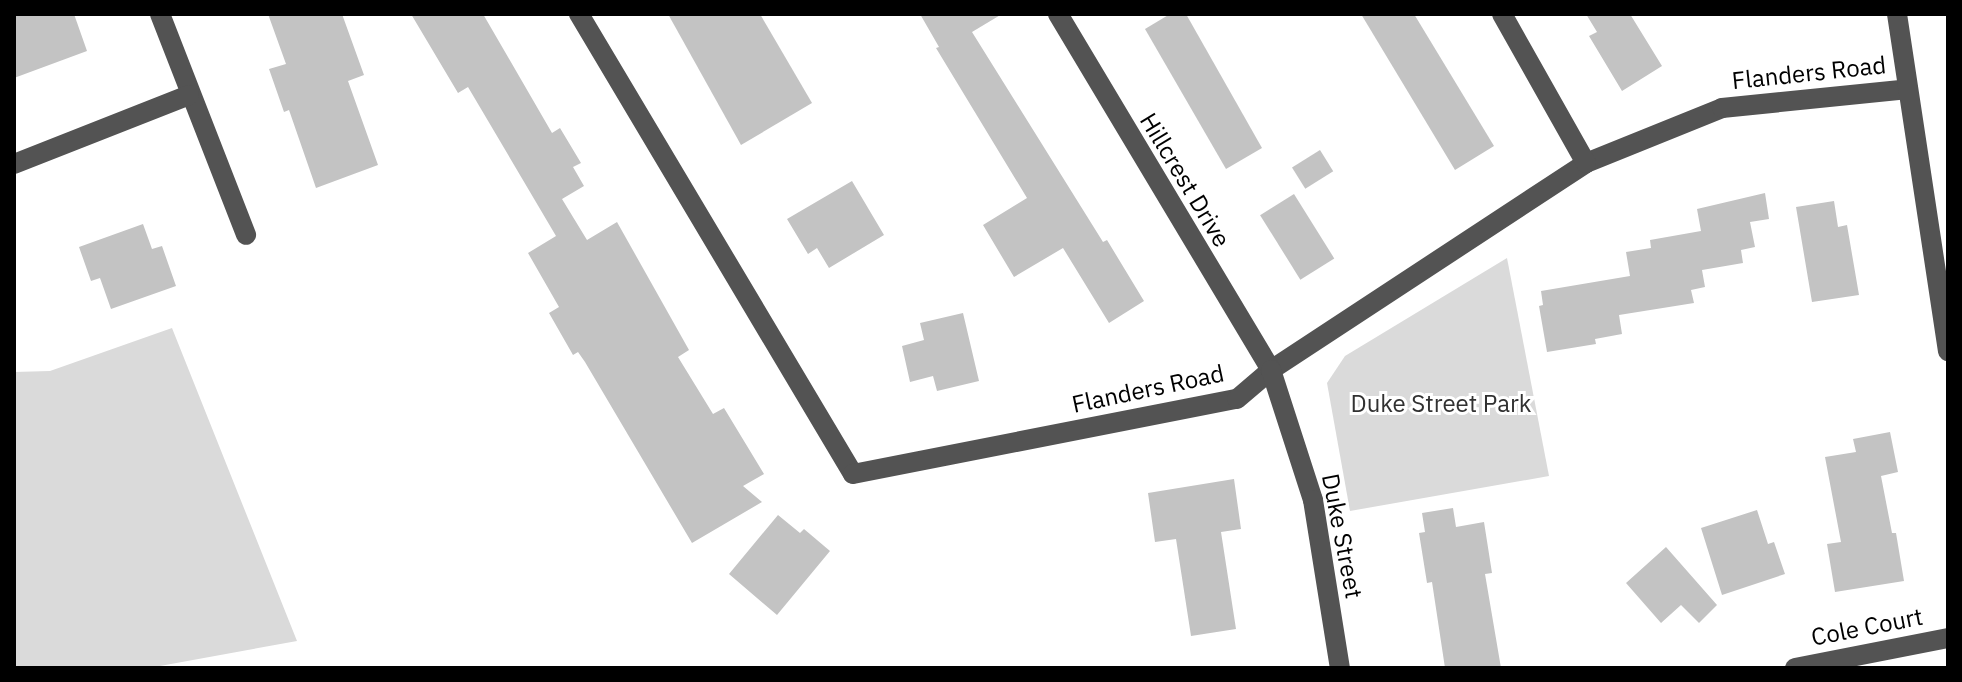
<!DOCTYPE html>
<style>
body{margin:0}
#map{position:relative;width:1962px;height:682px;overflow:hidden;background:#fff;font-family:"IBM Plex Sans",sans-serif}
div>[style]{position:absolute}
.green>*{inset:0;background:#dadada}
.building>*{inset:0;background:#c3c3c3;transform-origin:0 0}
.minor>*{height:20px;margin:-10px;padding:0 10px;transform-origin:10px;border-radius:10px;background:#535353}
span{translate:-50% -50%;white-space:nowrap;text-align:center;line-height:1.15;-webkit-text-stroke:6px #fff;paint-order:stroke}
.street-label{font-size:24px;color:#000}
.park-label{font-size:24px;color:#313131}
.frame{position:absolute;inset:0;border:16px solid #000;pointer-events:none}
</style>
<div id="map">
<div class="green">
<div style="clip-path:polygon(1507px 258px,1549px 476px,1350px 511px,1327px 383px,1345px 356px)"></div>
<div style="clip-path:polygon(172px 328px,297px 641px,149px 668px,14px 668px,14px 372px,50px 371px)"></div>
</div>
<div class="building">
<div style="clip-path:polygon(14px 14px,74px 14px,87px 51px,14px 78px)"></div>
<div style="clip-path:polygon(268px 14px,342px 14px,364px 75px,348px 81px,378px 165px,316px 188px,289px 110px,284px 112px,269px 69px,286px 64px)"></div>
<div style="clip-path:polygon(411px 14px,483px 14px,552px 133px,560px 128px,581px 163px,573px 167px,584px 186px,562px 199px,587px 240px,617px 222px,689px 350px,678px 357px,713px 414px,724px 408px,764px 474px,743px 486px,762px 502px,692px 543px,585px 362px,578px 352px,573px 355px,549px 313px,559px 307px,528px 253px,556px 236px,468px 87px,458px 93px)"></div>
<div style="clip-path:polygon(668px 14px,760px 14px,812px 103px,741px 145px)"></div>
<div style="clip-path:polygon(920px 14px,1002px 14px,972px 32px,1103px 242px,1107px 240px,1144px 301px,1109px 323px,1063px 248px,1014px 277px,983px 225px,1027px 198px,936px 48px,939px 47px)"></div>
<div style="clip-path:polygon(1170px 14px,1186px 14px,1262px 148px,1226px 169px,1145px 29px)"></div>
<div style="clip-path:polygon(1361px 14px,1414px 14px,1494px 146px,1455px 170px)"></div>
<div style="clip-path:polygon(1586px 14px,1630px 14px,1662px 66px,1622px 91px,1589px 36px,1597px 32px)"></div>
<div style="left:1320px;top:150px;width:25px;height:33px;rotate:58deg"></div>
<div style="clip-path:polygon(852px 181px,884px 235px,829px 268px,817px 248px,808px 254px,787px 219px)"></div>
<div style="clip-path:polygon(1765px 193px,1769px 219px,1750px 222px,1755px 247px,1741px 250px,1743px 263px,1702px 270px,1705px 287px,1691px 290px,1694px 303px,1619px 315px,1622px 334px,1595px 339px,1596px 344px,1547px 352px,1539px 306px,1543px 305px,1541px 291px,1630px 276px,1626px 252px,1651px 248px,1650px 240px,1701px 231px,1697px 209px)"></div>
<div style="left:1294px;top:194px;width:76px;height:40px;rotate:58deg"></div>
<div style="clip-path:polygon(1834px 201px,1838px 227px,1847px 225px,1859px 295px,1812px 302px,1796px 207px)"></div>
<div style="clip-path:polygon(143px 224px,152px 249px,162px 246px,176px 286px,111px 309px,100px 278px,91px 281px,79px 247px)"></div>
<div style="clip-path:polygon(963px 313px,979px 381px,937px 391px,933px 376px,910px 382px,902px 346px,924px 340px,920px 323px)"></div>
<div style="clip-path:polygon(1890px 432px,1898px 472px,1881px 476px,1892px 533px,1896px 533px,1904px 581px,1835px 592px,1827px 544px,1841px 542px,1825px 457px,1856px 452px,1853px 439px)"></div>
<div style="clip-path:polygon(1234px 479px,1241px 529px,1221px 532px,1236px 629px,1191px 636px,1176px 539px,1155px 542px,1148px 493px)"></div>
<div style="clip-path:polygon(1453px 508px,1456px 527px,1484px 522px,1492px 573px,1485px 574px,1501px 668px,1445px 668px,1432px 582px,1427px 583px,1419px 533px,1425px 532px,1422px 513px)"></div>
<div style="clip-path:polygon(1757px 510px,1768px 544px,1774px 542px,1785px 574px,1722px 595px,1701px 528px)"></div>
<div style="clip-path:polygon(778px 515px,800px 533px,804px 529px,830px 551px,777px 615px,729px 574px)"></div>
<div style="clip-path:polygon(1666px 547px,1717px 605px,1699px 623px,1681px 605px,1661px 623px,1626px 583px)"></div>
</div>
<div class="minor">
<div style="left:160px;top:14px;width:237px;rotate:68.7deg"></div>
<div style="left:579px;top:14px;width:535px;rotate:59.22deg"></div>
<div style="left:853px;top:474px;width:391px;rotate:-11.1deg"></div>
<div style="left:1237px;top:399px;width:45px;rotate:-40.5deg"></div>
<div style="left:1271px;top:370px;width:377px;rotate:-33.3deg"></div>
<div style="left:1586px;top:163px;width:147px;rotate:-22deg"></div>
<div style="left:1722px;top:108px;width:187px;rotate:-5.8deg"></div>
<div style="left:1058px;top:14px;width:415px;rotate:59.1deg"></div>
<div style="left:1271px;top:370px;width:137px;rotate:72.1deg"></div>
<div style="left:1313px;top:500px;width:170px;rotate:80.9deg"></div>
<div style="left:1502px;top:14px;width:171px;rotate:60.6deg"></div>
<div style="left:1897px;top:14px;width:341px;rotate:81.4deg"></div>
<div style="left:14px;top:164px;width:188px;rotate:-21.5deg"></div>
<div style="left:1795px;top:668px;width:156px;rotate:-11.1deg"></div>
</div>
<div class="street-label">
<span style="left:1809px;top:73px;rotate:-6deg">Flanders Road</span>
<span style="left:1185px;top:180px;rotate:59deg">Hillcrest Drive</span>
<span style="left:1148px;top:389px;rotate:-12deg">Flanders Road</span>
<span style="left:1342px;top:536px;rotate:79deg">Duke Street</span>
<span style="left:1867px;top:627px;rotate:-11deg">Cole Court</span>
</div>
<div class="park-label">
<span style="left:1441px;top:404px">Duke Street Park</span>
</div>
<div class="frame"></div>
</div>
